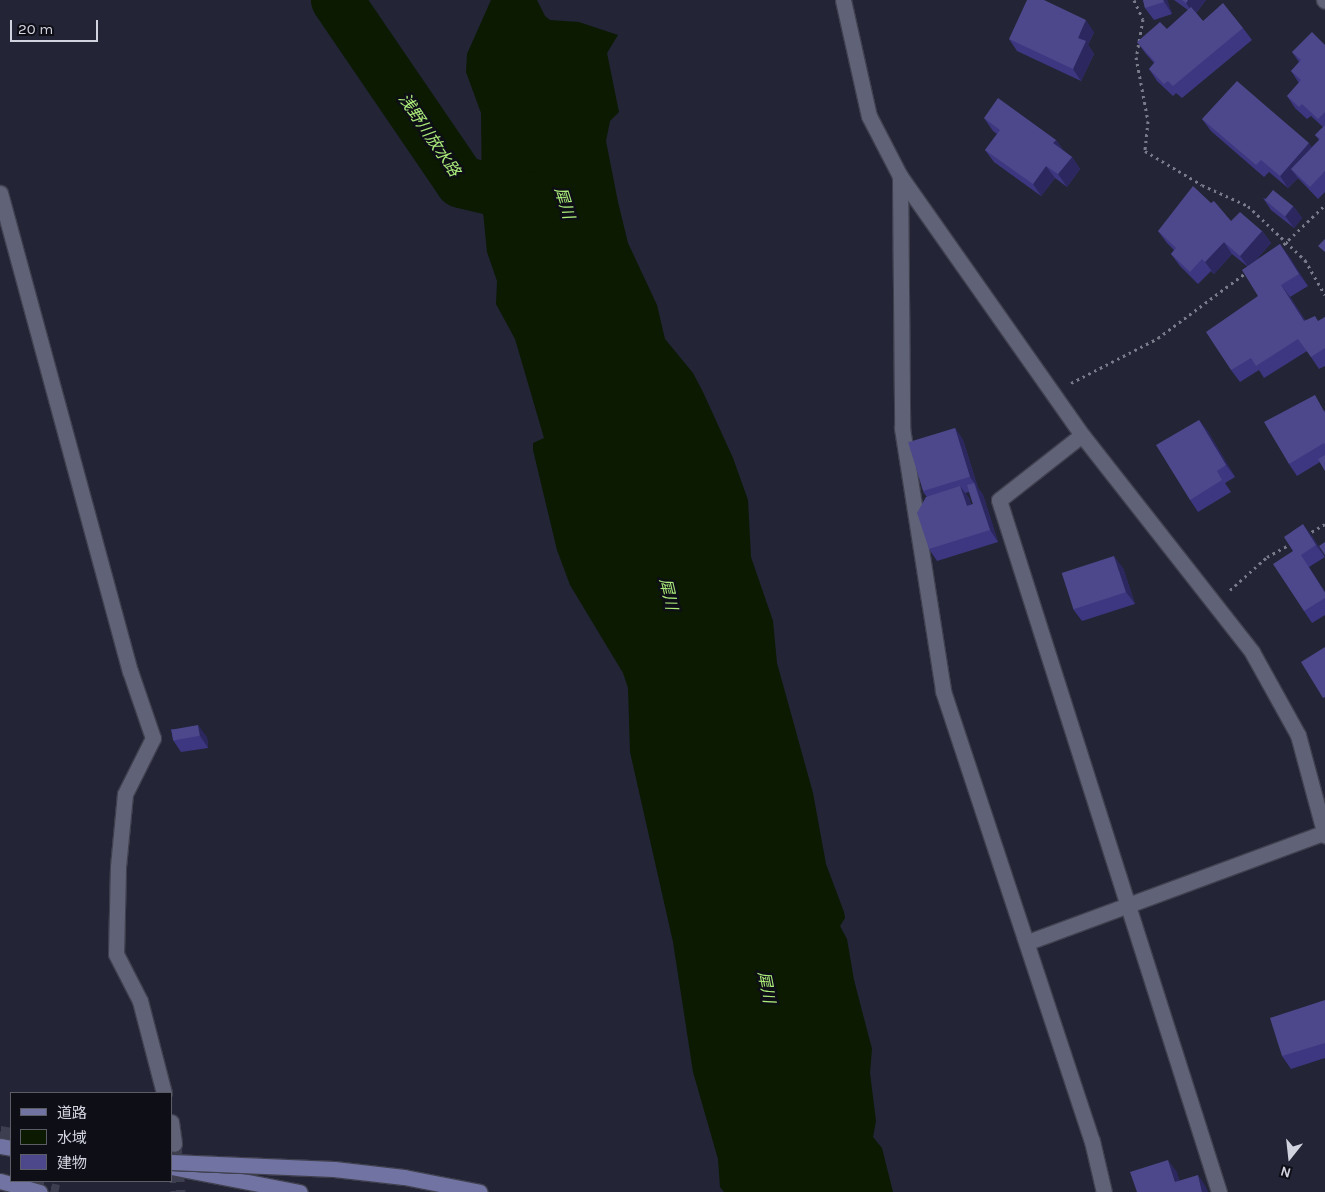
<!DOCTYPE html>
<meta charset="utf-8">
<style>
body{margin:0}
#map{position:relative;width:1325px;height:1192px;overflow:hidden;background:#232436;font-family:Karla,"Noto Sans JP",sans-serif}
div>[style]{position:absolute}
.water>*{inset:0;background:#0b1a01}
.river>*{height:52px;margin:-26px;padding:0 26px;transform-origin:26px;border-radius:26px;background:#0b1a01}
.minor-tunnel>*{height:15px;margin-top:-7.5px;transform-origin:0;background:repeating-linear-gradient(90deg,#3d3e4f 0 15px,transparent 0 23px)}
.primary-tunnel>*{height:15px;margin-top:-7.5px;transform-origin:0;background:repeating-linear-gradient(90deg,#3d3e4f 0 15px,transparent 0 23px)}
.path>*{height:3px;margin-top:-1.5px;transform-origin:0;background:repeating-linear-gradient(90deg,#797b8a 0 2.5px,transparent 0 6.5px)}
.roads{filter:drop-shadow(1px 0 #40404f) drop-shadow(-1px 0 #40404f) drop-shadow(0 1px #40404f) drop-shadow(0 -1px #40404f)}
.minor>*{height:15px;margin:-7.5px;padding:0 7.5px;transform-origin:7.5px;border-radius:7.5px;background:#606277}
.primary>*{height:15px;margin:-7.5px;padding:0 7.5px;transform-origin:7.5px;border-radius:7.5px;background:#7174a3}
.bridges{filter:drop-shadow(1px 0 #40404f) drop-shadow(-1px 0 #40404f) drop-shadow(0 1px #40404f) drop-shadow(0 -1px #40404f)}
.primary-bridge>*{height:15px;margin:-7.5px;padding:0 7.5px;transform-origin:7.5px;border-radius:7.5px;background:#7174a3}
.wall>*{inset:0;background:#3d3781}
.shaded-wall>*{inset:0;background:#2c285f}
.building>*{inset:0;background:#4d488b;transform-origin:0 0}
span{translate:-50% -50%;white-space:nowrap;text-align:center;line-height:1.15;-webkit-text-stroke:4.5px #0e0e16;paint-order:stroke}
.water-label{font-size:16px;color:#abec7a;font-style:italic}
.legend{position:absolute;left:10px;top:1092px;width:162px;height:90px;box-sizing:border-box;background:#0e0e16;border:1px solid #5c5d66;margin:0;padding:6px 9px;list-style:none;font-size:15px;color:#d1d3df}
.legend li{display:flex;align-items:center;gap:10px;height:25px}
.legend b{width:25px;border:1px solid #5c5d66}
.north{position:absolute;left:1265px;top:1132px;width:50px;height:50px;-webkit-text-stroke:4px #0e0e16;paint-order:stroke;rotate:196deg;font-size:14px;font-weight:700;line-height:20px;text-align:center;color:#d1d3df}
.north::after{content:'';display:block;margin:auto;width:18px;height:22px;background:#d1d3df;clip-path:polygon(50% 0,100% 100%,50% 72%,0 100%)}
.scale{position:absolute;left:10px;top:20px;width:88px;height:22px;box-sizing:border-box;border:2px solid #d1d3df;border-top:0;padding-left:6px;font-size:15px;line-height:18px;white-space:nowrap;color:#d1d3df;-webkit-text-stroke:4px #0e0e16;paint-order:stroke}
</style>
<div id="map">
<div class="water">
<div style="clip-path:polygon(491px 0,537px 0,545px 16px,550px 20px,579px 22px,618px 35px,607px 53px,619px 112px,610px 121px,606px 141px,618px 202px,628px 243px,657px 305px,665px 339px,693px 373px,703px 392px,733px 458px,748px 500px,751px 557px,773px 621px,777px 663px,813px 793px,826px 864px,844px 912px,845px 918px,840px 926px,847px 939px,854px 980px,872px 1049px,870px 1073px,876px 1121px,873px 1137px,882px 1148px,893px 1192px,724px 1192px,720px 1187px,718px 1159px,693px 1072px,673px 942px,630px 752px,628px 688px,623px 673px,570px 585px,557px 550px,533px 450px,533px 443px,544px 438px,515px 339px,496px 304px,497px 281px,487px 252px,482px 202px,481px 113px,466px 72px,467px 54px)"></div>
</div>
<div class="river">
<div style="left:337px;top:0;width:220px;rotate:55.7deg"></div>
<div style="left:461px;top:182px;width:94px;rotate:13.6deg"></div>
</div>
<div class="minor-tunnel">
<div style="left:174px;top:1144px;width:48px;rotate:85.2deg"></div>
</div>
<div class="primary-tunnel">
<div style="left:0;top:1133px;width:11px;rotate:10deg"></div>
<div style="left:28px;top:1186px;width:31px;rotate:11deg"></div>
</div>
<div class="path">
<div style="left:1134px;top:0;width:21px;rotate:65deg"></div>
<div style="left:1143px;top:19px;width:39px;rotate:100deg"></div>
<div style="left:1136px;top:57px;width:65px;rotate:79.4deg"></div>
<div style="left:1148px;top:121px;width:30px;rotate:96deg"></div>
<div style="left:1145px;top:151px;width:66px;rotate:30.8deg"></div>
<div style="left:1202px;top:185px;width:51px;rotate:24.5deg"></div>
<div style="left:1248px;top:206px;width:79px;rotate:43.5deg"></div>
<div style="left:1305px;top:260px;width:40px;rotate:60.3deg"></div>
<div style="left:1279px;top:249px;width:64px;rotate:-43.7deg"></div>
<div style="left:1071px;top:383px;width:98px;rotate:-27.3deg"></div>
<div style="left:1158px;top:338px;width:111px;rotate:-36.6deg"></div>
<div style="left:1306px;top:535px;width:22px;rotate:-30deg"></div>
<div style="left:1230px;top:590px;width:50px;rotate:-41.7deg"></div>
<div style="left:1267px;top:557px;width:29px;rotate:-29deg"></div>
</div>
<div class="roads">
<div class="minor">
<div style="left:843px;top:0;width:119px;rotate:77.4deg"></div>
<div style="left:869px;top:116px;width:68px;rotate:62.7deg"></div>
<div style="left:900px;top:176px;width:252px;rotate:89.5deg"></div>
<div style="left:902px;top:428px;width:266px;rotate:81.1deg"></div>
<div style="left:943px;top:691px;width:474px;rotate:71.7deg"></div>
<div style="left:1092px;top:1141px;width:52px;rotate:76.8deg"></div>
<div style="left:1324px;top:0;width:1px;rotate:45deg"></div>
<div style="left:900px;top:176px;width:317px;rotate:54.9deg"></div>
<div style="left:0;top:193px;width:495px;rotate:74.8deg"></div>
<div style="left:130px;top:671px;width:71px;rotate:71.1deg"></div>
<div style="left:153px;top:738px;width:63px;rotate:116.6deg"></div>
<div style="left:125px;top:794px;width:73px;rotate:95.5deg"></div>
<div style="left:118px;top:867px;width:87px;rotate:91.3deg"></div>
<div style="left:116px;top:954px;width:53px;rotate:62.9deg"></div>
<div style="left:140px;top:1001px;width:95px;rotate:75.4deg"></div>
<div style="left:1028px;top:942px;width:317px;rotate:-20.3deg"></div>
<div style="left:171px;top:1122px;width:22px;rotate:82deg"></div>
<div style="left:1219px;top:1192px;width:726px;rotate:-107.64deg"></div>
<div style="left:999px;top:500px;width:105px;rotate:-38.1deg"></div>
<div style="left:1082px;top:435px;width:276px;rotate:51.9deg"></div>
<div style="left:1252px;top:652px;width:95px;rotate:61deg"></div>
<div style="left:1298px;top:735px;width:104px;rotate:74.9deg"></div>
</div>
<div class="primary">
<div style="left:0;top:1146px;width:11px;rotate:10deg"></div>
<div style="left:171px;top:1167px;width:131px;rotate:11deg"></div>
<div style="left:0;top:1181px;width:41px;rotate:15.4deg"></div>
</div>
</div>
<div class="bridges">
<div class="primary-bridge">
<div style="left:171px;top:1162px;width:163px;rotate:2.5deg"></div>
<div style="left:334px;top:1169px;width:70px;rotate:6.5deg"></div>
<div style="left:404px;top:1177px;width:77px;rotate:11.2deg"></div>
</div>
</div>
<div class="wall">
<div style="clip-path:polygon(1143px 0,1167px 0,1172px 14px,1154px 20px,1145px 8px)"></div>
<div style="clip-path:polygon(1174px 0,1206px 0,1196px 13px,1203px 21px,1243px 28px,1252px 40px,1182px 98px,1176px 93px,1173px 96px,1157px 81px,1149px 69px,1154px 63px,1146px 54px,1137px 42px,1167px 29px,1188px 10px)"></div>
<div style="clip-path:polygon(1094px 32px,1088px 45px,1094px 54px,1081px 81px,1017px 51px,1009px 39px)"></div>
<div style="clip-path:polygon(1325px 45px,1325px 192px,1318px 199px,1298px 178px,1288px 188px,1269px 172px,1264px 177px,1211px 131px,1202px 119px,1312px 147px,1319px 140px,1315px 135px,1323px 127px,1311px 116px,1307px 119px,1295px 108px,1287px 96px,1299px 83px,1291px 71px,1299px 62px,1292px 52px)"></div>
<div style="clip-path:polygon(984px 118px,1056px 140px,1063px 150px,1072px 157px,1080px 169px,1067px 187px,1055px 178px,1041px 196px,994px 162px,985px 150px,997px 134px,993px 131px)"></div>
<div style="clip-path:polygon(1263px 198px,1293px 206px,1302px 218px,1294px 228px,1271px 210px)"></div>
<div style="clip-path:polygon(1231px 221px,1262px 231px,1271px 243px,1255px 261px,1280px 244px,1308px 286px,1290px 297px,1305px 320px,1319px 321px,1325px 317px,1325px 366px,1319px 369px,1307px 351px,1264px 378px,1259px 370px,1240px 382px,1231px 370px,1258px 296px,1247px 266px,1232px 254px,1214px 274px,1211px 271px,1198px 284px,1180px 266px,1171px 254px,1174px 250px,1167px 243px,1158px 231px)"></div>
<div style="clip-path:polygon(1325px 410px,1325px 471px,1320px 462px,1297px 476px,1289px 464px)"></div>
<div style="clip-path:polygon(1199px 420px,1208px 432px,1235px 477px,1225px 483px,1231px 492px,1198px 512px,1190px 500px)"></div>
<div style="clip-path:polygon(evenodd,955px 428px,963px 440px,978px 488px,983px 495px,998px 542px,937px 561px,929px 549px,927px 497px,923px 492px,955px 428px,969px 492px,973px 504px,971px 505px,969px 498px,965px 493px,969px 492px)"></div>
<div style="clip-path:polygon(1312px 536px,1325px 557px,1309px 567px,1325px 592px,1325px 615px,1312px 623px,1304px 611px,1293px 551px)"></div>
<div style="clip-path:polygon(1123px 568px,1135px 604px,1082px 621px,1073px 609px)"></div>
<div style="clip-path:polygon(171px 729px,207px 737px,208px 748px,181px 752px,173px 740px)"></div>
<div style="clip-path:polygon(1325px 1000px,1325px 1058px,1291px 1069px,1282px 1056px)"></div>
</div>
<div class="shaded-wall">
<div style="clip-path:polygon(1163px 0,1167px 0,1168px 2px,1172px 14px)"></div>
<div style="clip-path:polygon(1188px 0,1206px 0,1194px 15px,1186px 3px)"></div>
<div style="clip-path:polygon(1086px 20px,1094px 32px,1088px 45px,1094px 54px,1081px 81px,1073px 69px,1078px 38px)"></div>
<div style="clip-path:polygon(1056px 140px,1064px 152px,1053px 143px)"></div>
<div style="clip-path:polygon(1309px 143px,1317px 155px,1291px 169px,1298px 178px,1288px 188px,1280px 176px)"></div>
<div style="clip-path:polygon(1072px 157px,1080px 169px,1067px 187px,1058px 174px)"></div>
<div style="clip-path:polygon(1046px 166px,1055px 178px,1041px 196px,1033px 184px)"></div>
<div style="clip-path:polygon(1293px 206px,1302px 218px,1294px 228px,1285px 216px)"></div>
<div style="clip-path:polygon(1262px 231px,1271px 243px,1249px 268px,1240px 256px)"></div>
<div style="clip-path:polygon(1224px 242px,1232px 254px,1214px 274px,1205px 262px)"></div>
<div style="clip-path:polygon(1280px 244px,1289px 256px,1308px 286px,1299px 274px)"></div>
<div style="clip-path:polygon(1281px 285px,1290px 297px,1313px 333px,1304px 321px)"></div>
<div style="clip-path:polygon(1199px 420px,1208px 432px,1235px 477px,1226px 465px)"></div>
<div style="clip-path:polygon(955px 428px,963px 440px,978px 488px,983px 495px,998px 542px,990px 530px,975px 484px,970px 477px)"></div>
<div style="clip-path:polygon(960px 486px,969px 498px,975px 518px,967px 506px)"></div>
<div style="clip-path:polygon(1303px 524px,1312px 536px,1325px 557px,1316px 545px)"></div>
<div style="clip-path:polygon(1114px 556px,1123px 568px,1135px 604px,1126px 592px)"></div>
<div style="clip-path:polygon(198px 725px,207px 737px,208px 748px,200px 736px)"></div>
<div style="clip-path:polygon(1168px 1160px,1177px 1172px,1183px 1192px,1175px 1182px)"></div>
<div style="clip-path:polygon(1198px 1175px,1206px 1187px,1208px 1192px,1202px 1192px)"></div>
</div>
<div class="building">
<div style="clip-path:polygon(1027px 0,1044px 0,1086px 20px,1078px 38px,1086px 41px,1073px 69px,1009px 39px)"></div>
<div style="clip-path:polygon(1143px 0,1163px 0,1164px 2px,1145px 8px)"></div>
<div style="clip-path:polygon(1182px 0,1188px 0,1186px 3px)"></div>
<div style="clip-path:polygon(1223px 3px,1243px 28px,1173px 86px,1168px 81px,1164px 84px,1149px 69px,1155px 62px,1137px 42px,1160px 22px,1167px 29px,1191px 7px,1203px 21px)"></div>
<div style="clip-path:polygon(1312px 32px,1325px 45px,1325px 112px,1318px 119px,1302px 104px,1299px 107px,1287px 96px,1301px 80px,1291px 71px,1301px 60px,1292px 52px)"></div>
<div style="clip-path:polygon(1237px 81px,1309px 143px,1280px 176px,1261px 160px,1256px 165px,1202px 119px)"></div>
<div style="clip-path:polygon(998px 98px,1056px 140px,1053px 143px,1072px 157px,1058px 174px,1046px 166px,1033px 184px,985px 150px,1000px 130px,984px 118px)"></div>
<div style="clip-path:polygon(1325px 125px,1325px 171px,1310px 187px,1291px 169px,1320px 139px,1315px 135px)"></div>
<div style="clip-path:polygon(1193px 186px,1211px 203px,1214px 201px,1231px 221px,1240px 212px,1262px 231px,1240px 256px,1224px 242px,1205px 262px,1202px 259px,1190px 272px,1171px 254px,1176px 248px,1158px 231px)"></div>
<div style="left:1273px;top:190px;width:26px;height:13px;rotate:39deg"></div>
<div style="clip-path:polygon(1325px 239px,1325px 252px,1318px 246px)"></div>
<div style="clip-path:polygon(1280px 244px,1299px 274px,1281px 285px,1304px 321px,1315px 316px,1318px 321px,1325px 317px,1325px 348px,1311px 357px,1298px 339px,1256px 366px,1251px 358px,1231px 370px,1206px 332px,1258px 296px,1242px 270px)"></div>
<div style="clip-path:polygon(1315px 395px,1325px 413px,1325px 445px,1324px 443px,1289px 464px,1264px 422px)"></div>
<div style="clip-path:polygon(1199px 420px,1226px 465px,1217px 471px,1222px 480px,1190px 500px,1156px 445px)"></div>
<div style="left:955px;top:428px;width:51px;height:49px;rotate:73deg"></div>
<div style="clip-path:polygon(1325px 455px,1325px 471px,1318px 459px)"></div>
<div style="clip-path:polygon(974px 483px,990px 530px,929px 549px,917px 513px,926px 497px,960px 486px,967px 506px,973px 504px,967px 485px)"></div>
<div style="clip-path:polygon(1303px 524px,1316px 545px,1301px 555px,1325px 593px,1325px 598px,1304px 611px,1273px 564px,1293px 551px,1284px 537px)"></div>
<div style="clip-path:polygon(1325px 542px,1325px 555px,1319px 546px)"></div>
<div style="left:1114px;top:556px;width:38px;height:55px;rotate:72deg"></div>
<div style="clip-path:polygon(1325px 647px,1325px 697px,1323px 698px,1301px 662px)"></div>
<div style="left:198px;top:725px;width:11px;height:27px;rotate:80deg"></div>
<div style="clip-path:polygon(1325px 1000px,1325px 1043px,1282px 1056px,1270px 1018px)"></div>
<div style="clip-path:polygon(1168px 1160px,1175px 1182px,1198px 1175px,1202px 1192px,1137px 1192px,1130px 1172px)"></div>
</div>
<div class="water-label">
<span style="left:429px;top:135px;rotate:56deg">浅野川放水路</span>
<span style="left:564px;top:203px;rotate:73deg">犀川</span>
<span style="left:668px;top:594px;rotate:77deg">犀川</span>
<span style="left:766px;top:987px;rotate:79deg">犀川</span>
</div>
<ul class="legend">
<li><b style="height:6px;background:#7174a3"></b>道路</li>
<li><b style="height:14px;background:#0b1a01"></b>水域</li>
<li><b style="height:14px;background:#4d488b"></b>建物</li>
</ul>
<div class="north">N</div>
<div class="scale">20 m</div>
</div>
